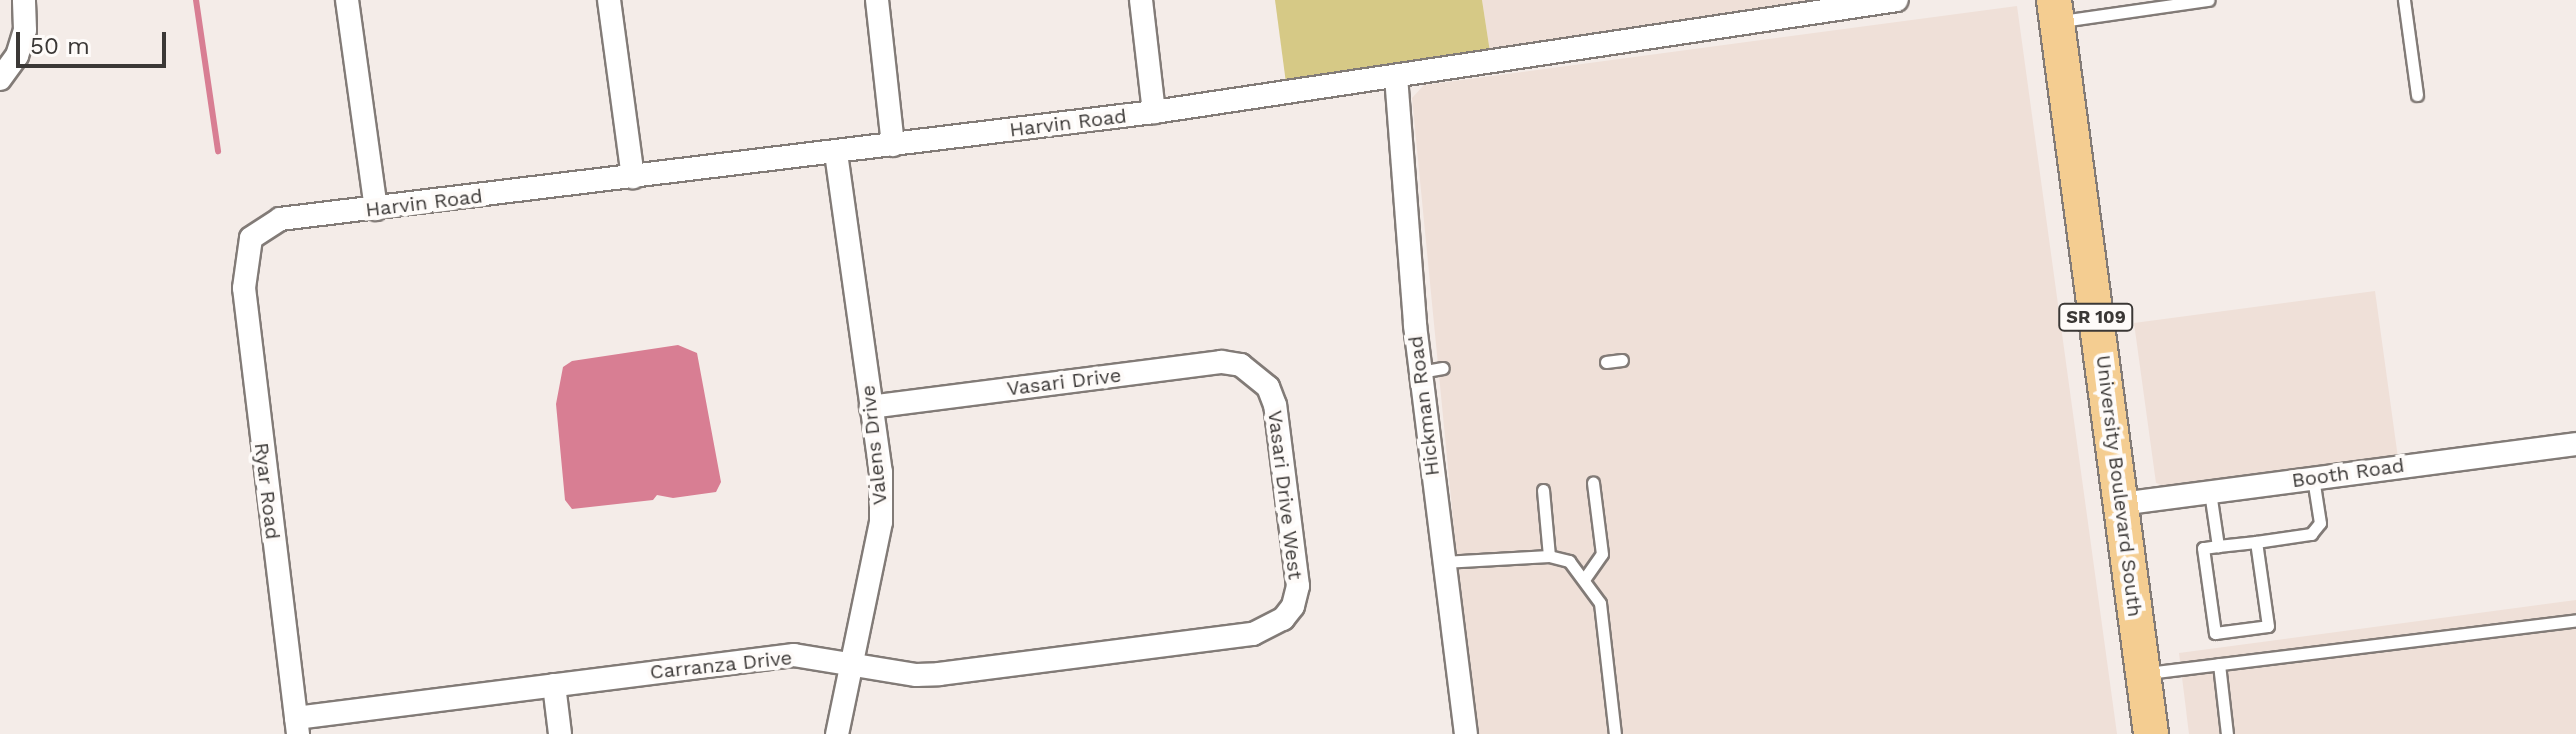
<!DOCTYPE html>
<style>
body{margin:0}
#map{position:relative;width:2576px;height:734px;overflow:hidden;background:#f4ece8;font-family:"Work Sans",sans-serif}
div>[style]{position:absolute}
.built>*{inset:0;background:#efe0d8}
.green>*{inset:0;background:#d6c986}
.water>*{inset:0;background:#d87e93}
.stream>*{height:6px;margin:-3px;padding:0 3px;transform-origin:3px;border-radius:3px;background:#d87e93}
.roads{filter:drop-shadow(2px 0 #827b77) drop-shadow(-2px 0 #827b77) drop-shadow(0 2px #827b77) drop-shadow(0 -2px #827b77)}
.lane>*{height:11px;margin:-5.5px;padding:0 5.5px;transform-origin:5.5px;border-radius:5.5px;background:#fff}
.street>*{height:22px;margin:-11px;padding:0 11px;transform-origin:11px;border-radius:11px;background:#fff}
.primary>*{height:34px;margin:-17px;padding:0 17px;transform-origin:17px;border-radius:17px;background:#f4cd91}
span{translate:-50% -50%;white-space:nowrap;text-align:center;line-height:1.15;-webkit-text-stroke:8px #fefbf9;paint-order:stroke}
.shield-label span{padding:2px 6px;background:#fefbf9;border:2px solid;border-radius:6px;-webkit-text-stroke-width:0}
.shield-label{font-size:18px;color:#3b3836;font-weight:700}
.street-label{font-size:20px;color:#3b3836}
.scale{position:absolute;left:16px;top:32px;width:150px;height:36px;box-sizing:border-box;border:4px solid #3b3836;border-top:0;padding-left:10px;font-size:24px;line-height:28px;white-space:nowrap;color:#3b3836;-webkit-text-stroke:6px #fefbf9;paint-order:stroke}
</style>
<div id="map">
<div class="built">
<div style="clip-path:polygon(1482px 0,1813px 0,1490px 52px)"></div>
<div style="clip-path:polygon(2017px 6px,2117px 734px,1474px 734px,1412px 98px,1424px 85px)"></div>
<div style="clip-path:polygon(2375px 291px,2398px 458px,2167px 487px,2156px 483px,2134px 323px)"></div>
<div style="clip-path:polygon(2576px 600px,2576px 734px,2189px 734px,2179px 653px)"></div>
</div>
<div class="green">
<div style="clip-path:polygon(1275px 0,1482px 0,1490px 52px,1286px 83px)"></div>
</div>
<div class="water">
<div style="clip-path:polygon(678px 345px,697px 353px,721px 482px,716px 492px,673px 498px,657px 495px,653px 500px,572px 509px,565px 500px,556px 404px,563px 367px,572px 361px)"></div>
</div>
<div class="stream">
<div style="left:196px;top:0;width:153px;rotate:81.7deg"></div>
</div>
<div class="roads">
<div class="lane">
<div style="left:2404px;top:0;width:96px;rotate:82.2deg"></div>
<div style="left:2062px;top:21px;width:148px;rotate:-8.2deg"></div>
<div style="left:1606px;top:362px;width:16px;rotate:-7deg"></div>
<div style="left:1420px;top:372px;width:23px;rotate:-10deg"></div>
<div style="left:1543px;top:490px;width:66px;rotate:84.8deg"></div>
<div style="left:2210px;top:492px;width:55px;rotate:81.6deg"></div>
<div style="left:2218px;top:546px;width:38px;rotate:-6deg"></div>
<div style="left:2256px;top:542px;width:56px;rotate:-8.3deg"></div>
<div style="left:2311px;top:534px;width:14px;rotate:-51deg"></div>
<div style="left:2320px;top:523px;width:46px;rotate:-98.8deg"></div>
<div style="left:2218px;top:546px;width:15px;rotate:172deg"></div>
<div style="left:2203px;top:548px;width:86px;rotate:82deg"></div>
<div style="left:2215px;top:633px;width:53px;rotate:-7.5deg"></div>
<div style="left:2268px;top:626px;width:85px;rotate:-98.1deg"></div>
<div style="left:1443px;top:562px;width:106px;rotate:-3.2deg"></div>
<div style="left:1549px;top:556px;width:21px;rotate:14deg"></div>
<div style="left:1569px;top:561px;width:52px;rotate:53.6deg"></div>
<div style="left:1600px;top:603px;width:132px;rotate:83.5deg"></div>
<div style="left:1585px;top:578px;width:29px;rotate:-55deg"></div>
<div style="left:1602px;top:554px;width:72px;rotate:-97.2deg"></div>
<div style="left:2219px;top:664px;width:70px;rotate:83.5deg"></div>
<div style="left:2147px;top:673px;width:432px;rotate:-7deg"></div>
</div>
<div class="street">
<div style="left:347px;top:0;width:211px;rotate:82.1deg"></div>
<div style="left:609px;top:0;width:179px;rotate:82.3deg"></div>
<div style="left:877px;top:0;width:146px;rotate:83.7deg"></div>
<div style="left:1141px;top:0;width:113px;rotate:83.4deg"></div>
<div style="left:1396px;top:76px;width:250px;rotate:85.6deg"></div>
<div style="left:1415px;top:325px;width:412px;rotate:82.9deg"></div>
<div style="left:0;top:79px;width:29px;rotate:-54deg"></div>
<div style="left:17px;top:56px;width:27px;rotate:-73deg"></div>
<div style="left:25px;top:30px;width:30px;rotate:-92deg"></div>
<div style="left:836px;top:153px;width:322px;rotate:82deg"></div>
<div style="left:881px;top:472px;width:50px;rotate:90deg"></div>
<div style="left:881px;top:522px;width:217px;rotate:101.7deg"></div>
<div style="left:2121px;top:504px;width:459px;rotate:-7.5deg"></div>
<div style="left:554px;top:685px;width:49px;rotate:83deg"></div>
<div style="left:296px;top:718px;width:502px;rotate:-7.21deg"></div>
<div style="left:794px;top:655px;width:124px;rotate:9.3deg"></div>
<div style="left:916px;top:675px;width:23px;rotate:-2deg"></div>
<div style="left:939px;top:674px;width:317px;rotate:-7.3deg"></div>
<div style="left:1253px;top:634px;width:34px;rotate:-27deg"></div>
<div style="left:1283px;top:619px;width:16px;rotate:-52deg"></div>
<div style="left:1293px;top:606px;width:21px;rotate:-76deg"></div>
<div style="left:1298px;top:586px;width:182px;rotate:-97.2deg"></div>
<div style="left:1275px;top:405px;width:19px;rotate:-111deg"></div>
<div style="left:1268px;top:387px;width:35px;rotate:-141deg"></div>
<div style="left:1241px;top:365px;width:20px;rotate:-171deg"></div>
<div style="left:1221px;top:362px;width:353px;rotate:172.7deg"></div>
<div style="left:298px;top:734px;width:449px;rotate:-96.9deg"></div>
<div style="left:244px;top:288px;width:50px;rotate:-82deg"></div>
<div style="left:251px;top:238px;width:35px;rotate:-33deg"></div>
<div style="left:280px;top:219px;width:881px;rotate:-6.98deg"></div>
<div style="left:1154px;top:112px;width:751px;rotate:-8.57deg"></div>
</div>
<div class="primary">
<div style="left:2054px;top:0;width:740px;rotate:82.47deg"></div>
</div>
</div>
<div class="shield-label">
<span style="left:2096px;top:317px">SR 109</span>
</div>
<div class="street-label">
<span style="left:1068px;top:123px;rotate:-7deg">Harvin Road</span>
<span style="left:424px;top:203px;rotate:-7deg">Harvin Road</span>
<span style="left:1064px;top:382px;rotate:-7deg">Vasari Drive</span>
<span style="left:1424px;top:406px;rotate:-97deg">Hickman Road</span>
<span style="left:874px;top:445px;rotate:-96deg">Valens Drive</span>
<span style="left:2348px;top:473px;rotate:-8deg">Booth Road</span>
<span style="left:2119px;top:486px;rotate:83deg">University Boulevard South</span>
<span style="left:267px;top:491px;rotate:83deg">Ryar Road</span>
<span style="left:1285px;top:495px;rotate:83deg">Vasari Drive West</span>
<span style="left:721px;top:665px;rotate:-6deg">Carranza Drive</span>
</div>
<div class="scale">50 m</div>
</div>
